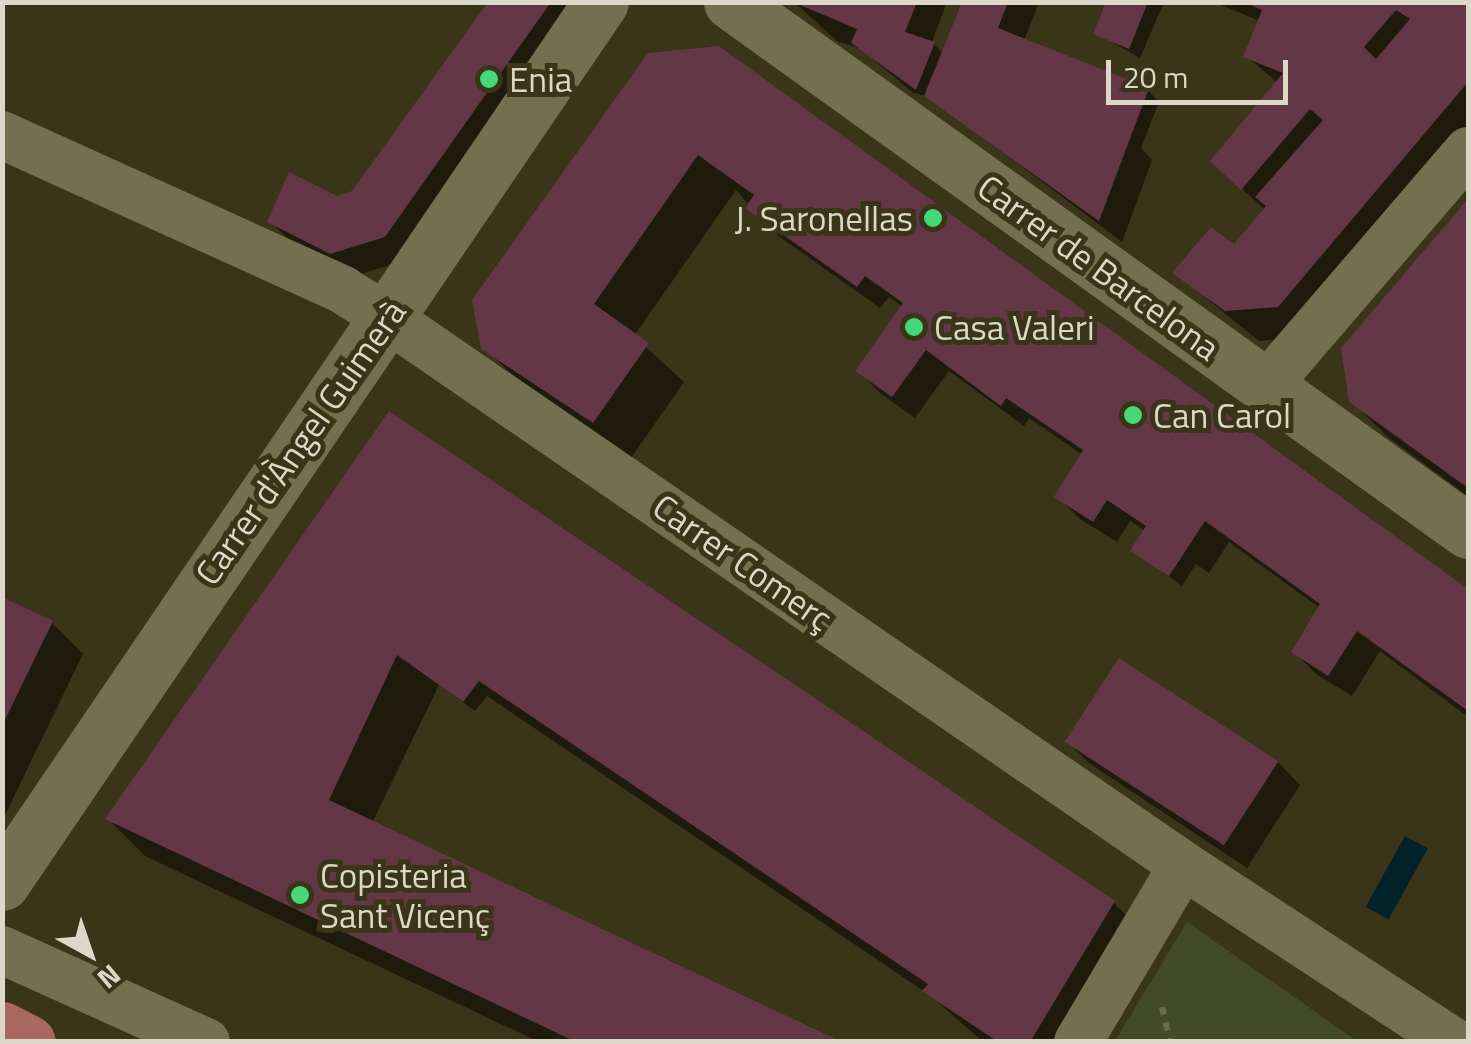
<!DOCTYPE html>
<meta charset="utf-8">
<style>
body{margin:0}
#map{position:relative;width:1471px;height:1044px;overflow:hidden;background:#3a3418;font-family:"Titillium Web",sans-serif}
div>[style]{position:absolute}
.green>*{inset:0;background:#434a2a}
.water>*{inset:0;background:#02222b;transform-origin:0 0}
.shadow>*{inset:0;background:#0007}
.building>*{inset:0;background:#643747;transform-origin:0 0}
.path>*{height:6px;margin-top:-3px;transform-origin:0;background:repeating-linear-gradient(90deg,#6d6850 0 8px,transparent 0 16px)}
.street>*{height:48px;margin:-24px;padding:0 24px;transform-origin:24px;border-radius:24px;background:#756f51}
.secondary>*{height:55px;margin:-27.5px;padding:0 27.5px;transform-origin:27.5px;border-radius:27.5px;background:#756f51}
.primary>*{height:55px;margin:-27.5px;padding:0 27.5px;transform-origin:27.5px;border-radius:27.5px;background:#aa6762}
.dots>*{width:28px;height:28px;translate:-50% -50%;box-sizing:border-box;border:5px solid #3a3418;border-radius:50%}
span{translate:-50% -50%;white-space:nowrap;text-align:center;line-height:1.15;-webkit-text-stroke:10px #3a3418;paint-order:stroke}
.poi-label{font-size:35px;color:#dbd8c7}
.left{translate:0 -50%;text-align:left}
.right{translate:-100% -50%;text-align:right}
.street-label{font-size:35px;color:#dbd8c7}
.frame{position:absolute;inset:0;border:5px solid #dbd8c7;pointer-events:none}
.north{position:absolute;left:40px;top:904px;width:100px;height:100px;-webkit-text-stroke:8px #3a3418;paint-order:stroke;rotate:140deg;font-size:28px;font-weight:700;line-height:40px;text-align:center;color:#dbd8c7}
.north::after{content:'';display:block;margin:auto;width:35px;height:45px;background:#dbd8c7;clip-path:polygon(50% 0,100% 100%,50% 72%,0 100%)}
.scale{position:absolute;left:1106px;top:60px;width:182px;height:45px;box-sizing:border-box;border:5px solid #dbd8c7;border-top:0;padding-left:12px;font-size:30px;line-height:35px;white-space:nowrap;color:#dbd8c7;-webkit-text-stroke:8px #3a3418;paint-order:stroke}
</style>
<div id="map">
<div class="green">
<div style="clip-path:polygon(1187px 922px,1357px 1041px,1115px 1041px)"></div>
</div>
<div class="water">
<div style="left:1405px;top:836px;width:26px;height:81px;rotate:29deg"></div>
</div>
<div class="shadow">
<div style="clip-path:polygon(491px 2px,578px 2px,408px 259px,355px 276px,293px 244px,270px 221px,354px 193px)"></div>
<div style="clip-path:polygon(794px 2px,947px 2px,932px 42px,944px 54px,965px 2px,1039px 2px,1024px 41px,1148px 90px,1159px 102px,1141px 148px,1152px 160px,1122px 242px,929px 97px,913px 93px,861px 49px,837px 41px)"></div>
<div style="clip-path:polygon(1109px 2px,1164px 2px,1140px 58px,1096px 33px)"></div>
<div style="clip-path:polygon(1213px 2px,1468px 2px,1468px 148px,1310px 337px,1259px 341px,1175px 273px,1235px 247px,1265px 210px,1236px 183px,1278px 83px,1246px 56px,1260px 21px)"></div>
<div style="clip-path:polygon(650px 56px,1468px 592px,1468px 717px,1380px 651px,1352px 696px,1316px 674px,1294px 652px,1320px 608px,1229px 542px,1209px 573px,1196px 564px,1182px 586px,1134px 550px,1146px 531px,1130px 521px,1117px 542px,1080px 519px,1057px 496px,1083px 455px,1029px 418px,1024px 426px,949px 371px,915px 418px,880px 393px,858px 370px,903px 307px,889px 297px,880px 308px,770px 230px,736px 190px,634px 336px,684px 382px,631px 458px,522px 385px,484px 347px)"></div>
<div style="clip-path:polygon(1468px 203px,1468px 496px,1389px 438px,1351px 401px,1344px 348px)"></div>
<div style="clip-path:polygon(390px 415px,1113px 902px,1150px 940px,1089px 1042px,983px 1042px,931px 996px,487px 696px,475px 711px,439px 685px,372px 823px,836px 1042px,539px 1042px,145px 856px,108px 819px)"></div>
<div style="clip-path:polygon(2px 600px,52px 623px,83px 654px,5px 815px)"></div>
<div style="clip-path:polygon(1067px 741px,1278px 762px,1300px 785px,1247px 868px,1089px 763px)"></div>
</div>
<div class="building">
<div style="clip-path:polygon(488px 2px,551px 2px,385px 237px,330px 254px,267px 222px,289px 172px,337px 196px,352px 191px)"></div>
<div style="clip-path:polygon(793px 2px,917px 2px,905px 32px,935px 42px,916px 90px,851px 43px,857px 29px)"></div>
<div style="clip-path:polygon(962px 2px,1008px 2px,998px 28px,1149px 88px,1099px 221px,924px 96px)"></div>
<div style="clip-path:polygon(1106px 2px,1148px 2px,1129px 49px,1093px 34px)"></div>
<div style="clip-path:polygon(evenodd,1244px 2px,1468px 2px,1468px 82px,1278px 307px,1225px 311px,1172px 273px,1211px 227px,1234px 244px,1266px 206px,1255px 197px,1323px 120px,1310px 109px,1241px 190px,1210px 161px,1283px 73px,1243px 57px,1262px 10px,1244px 2px,1396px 10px,1410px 19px,1376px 59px,1364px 47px,1396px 10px)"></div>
<div style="clip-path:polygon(719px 46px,1468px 589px,1468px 711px,1357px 631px,1328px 676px,1291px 652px,1320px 604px,1205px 521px,1169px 576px,1130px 551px,1146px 526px,1107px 500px,1093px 522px,1054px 497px,1083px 450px,1006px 398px,1001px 406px,926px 350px,892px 397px,855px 371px,903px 303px,865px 276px,857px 287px,745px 208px,754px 195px,698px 155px,594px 304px,649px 343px,593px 423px,481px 349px,472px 300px,648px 53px)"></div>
<div style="clip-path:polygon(1468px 199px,1468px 488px,1349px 402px,1341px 348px)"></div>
<div style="clip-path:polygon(389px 411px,1115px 901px,1030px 1042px,998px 1042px,922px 991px,928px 984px,479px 681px,463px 702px,397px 655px,329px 800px,842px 1042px,576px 1042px,105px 819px)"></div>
<div style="clip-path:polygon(2px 597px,53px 621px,2px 726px)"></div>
<div style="left:1119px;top:658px;width:190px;height:100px;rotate:33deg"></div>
</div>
<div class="path">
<div style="left:1162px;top:1007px;width:36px;rotate:77deg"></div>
</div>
<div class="street">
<div style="left:2px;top:135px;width:375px;rotate:24.4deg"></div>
<div style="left:343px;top:290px;width:51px;rotate:32.1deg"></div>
<div style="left:386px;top:317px;width:967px;rotate:34.51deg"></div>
<div style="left:1183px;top:865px;width:323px;rotate:33.2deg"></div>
<div style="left:1266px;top:386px;width:310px;rotate:-49.3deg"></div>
<div style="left:2px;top:950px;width:224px;rotate:24.3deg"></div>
<div style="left:1078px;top:1042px;width:206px;rotate:-59.3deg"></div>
</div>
<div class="secondary">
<div style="left:731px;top:2px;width:907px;rotate:35.67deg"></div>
<div style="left:2px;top:883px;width:1065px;rotate:-55.79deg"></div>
</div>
<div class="primary">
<div style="left:2px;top:1029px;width:29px;rotate:27deg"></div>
</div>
<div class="dots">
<div style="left:489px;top:79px;background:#46d77a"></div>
<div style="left:933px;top:218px;background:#46d77a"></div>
<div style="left:914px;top:327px;background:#46d77a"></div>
<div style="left:1133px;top:415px;background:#46d77a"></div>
<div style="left:300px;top:895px;background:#46d77a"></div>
</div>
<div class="poi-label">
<span class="left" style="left:509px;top:79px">Enia</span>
<span class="right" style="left:913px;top:218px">J. Saronellas</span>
<span class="left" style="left:934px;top:327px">Casa Valeri</span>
<span class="left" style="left:1153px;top:415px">Can Carol</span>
<span class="left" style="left:320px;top:895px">Copisteria<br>Sant Vicenç</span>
</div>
<div class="street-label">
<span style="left:1099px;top:267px;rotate:36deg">Carrer de Barcelona</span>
<span style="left:300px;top:442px;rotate:-55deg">Carrer d'Àngel Guimerà</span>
<span style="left:743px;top:562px;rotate:35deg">Carrer Comerç</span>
</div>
<div class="frame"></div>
<div class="north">N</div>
<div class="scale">20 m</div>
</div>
